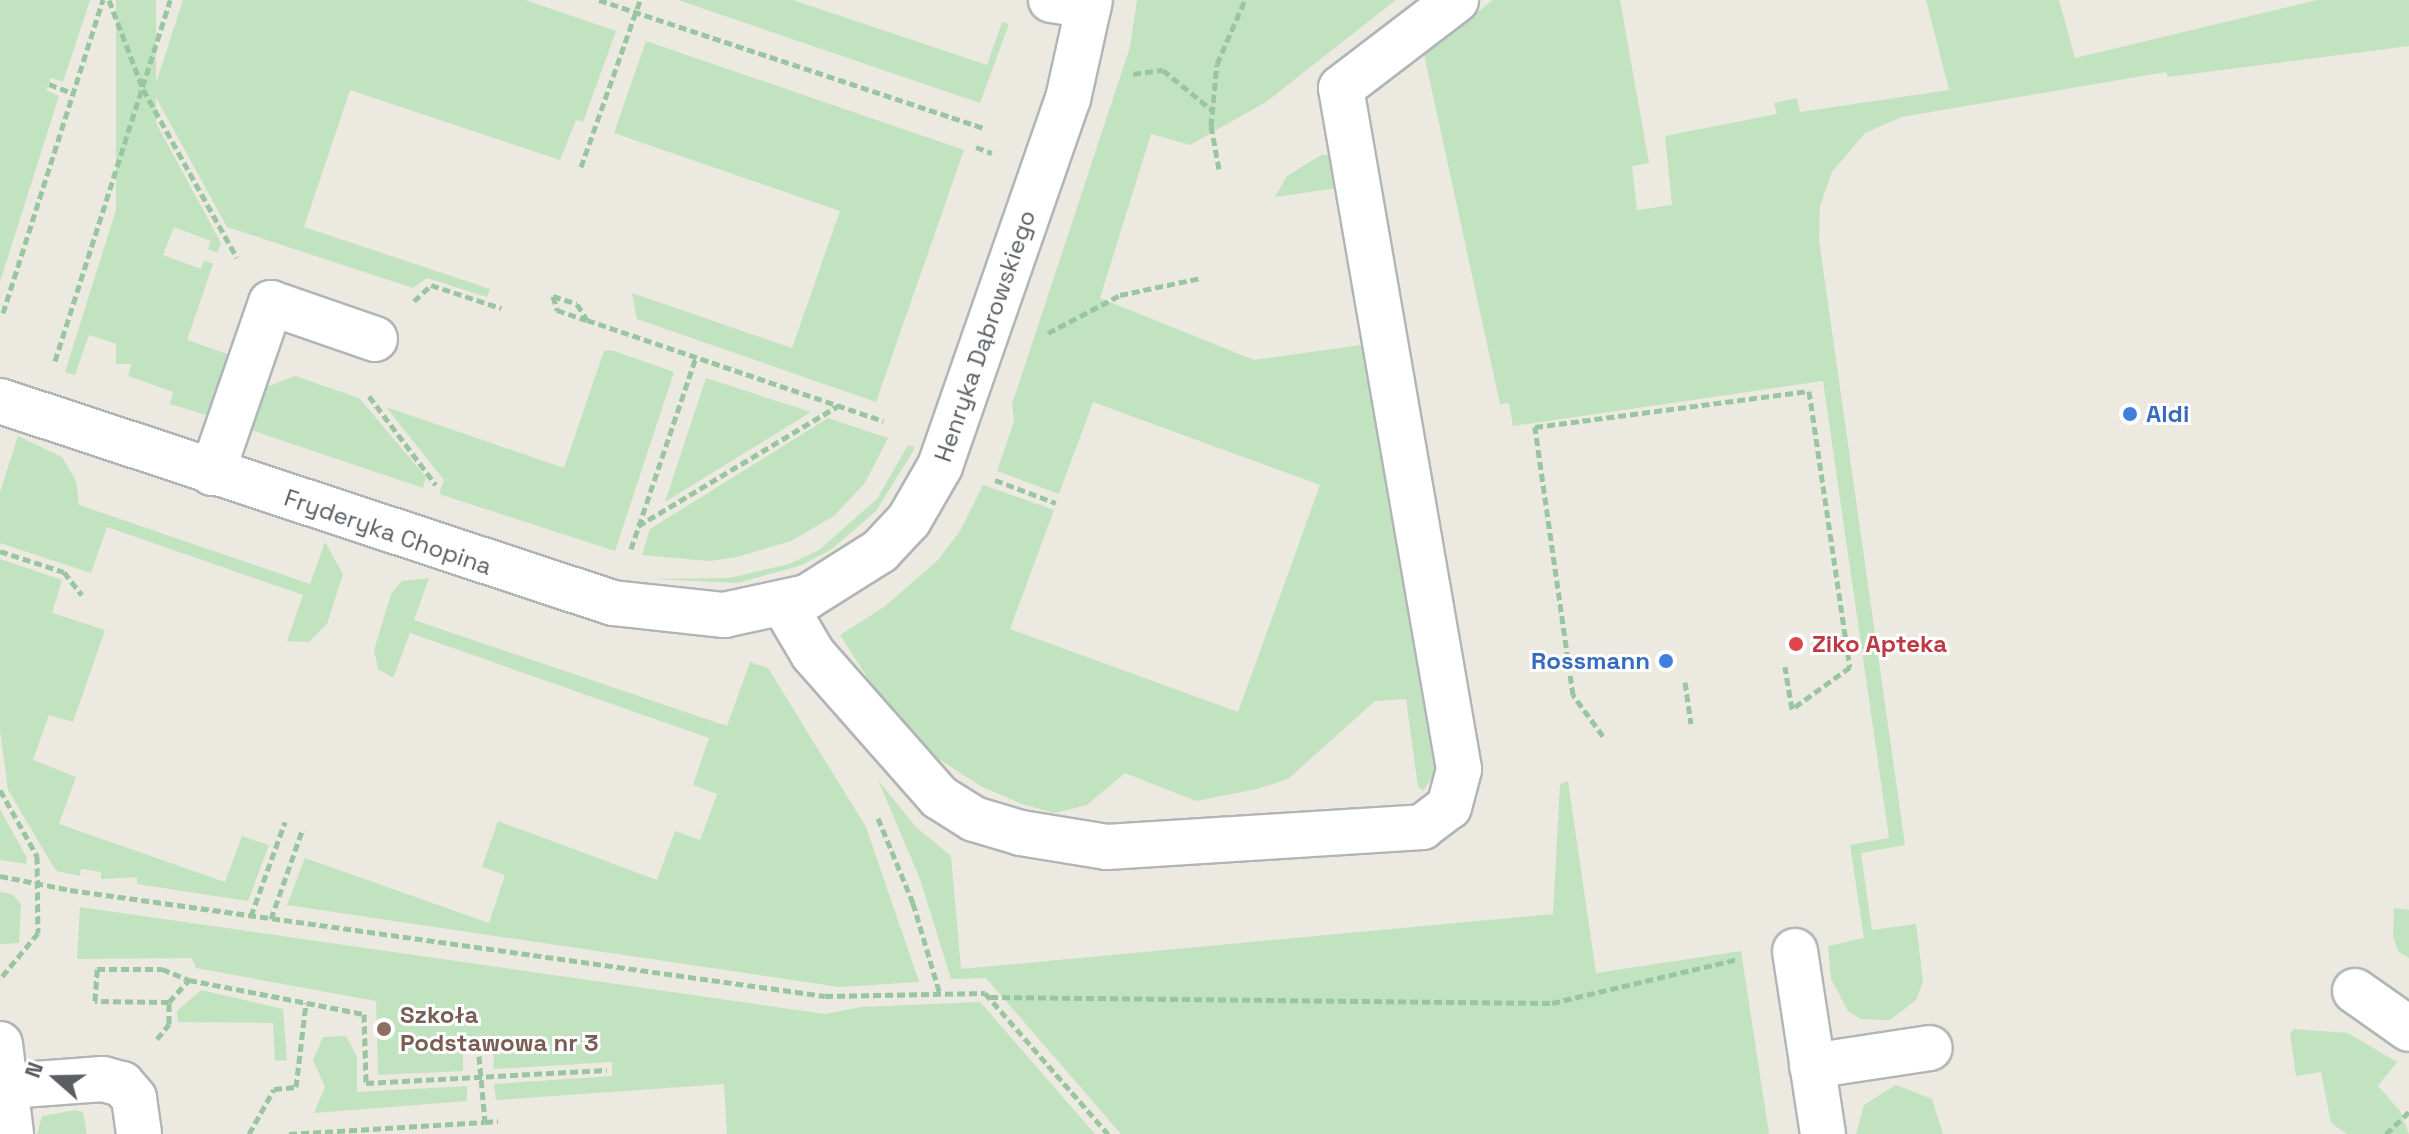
<!DOCTYPE html>
<meta charset="utf-8">
<style>
body{margin:0}
#map{position:relative;width:2409px;height:1134px;overflow:hidden;background:#ece9e1;font-family:"Space Grotesk",sans-serif}
div>[style]{position:absolute}
.green>*{inset:0;background:#c2e3bf;transform-origin:0 0}
.path>*{height:5px;margin-top:-2.5px;transform-origin:0;background:repeating-linear-gradient(90deg,#99c6a1 0 8px,transparent 0 12px)}
.roads{filter:drop-shadow(2px 0 #b2b5b8) drop-shadow(-2px 0 #b2b5b8) drop-shadow(0 2px #b2b5b8) drop-shadow(0 -2px #b2b5b8)}
.minor>*{height:44px;margin:-22px;padding:0 22px;transform-origin:22px;border-radius:22px;background:#fff}
.dots>*{width:22px;height:22px;translate:-50% -50%;box-sizing:border-box;border:4px solid #fff;border-radius:50%}
span{translate:-50% -50%;white-space:nowrap;text-align:center;line-height:1.15;-webkit-text-stroke:6px #fff;paint-order:stroke}
.street-label{font-size:24px;color:#5a5e62}
.shop-label{font-size:24px;color:#366cbe;font-weight:700}
.left{translate:0 -50%;text-align:left}
.right{translate:-100% -50%;text-align:right}
.health-label{font-size:24px;color:#be3a42;font-weight:700}
.education-label{font-size:24px;color:#785e54;font-weight:700}
.north{position:absolute;left:16px;top:1038px;width:80px;height:80px;-webkit-text-stroke:6px #fff;paint-order:stroke;rotate:290deg;font-size:22px;font-weight:700;line-height:32px;text-align:center;color:#5a5e62}
.north::after{content:'';display:block;margin:auto;width:28px;height:36px;background:#5a5e62;clip-path:polygon(50% 0,100% 100%,50% 72%,0 100%)}
</style>
<div id="map">
<div class="green">
<div style="clip-path:polygon(0 0,90px 0,63px 82px,51px 78px,46px 90px,59px 96px,0 282px)"></div>
<div style="left:116px;top:0;width:40px;height:364px"></div>
<div style="clip-path:polygon(183px 0,525px 0,616px 31px,583px 122px,576px 120px,560px 160px,350px 90px,304px 227px,490px 289px,487px 297px,427px 278px,413px 288px,227px 227px,153px 92px)"></div>
<div style="clip-path:polygon(678px 0,793px 0,987px 65px,1002px 22px,1009px 24px,980px 103px)"></div>
<div style="clip-path:polygon(1137px 0,1396px 0,1266px 102px,1190px 145px,1151px 134px,1100px 298px,1254px 360px,1361px 345px,1338px 188px,1275px 197px,1287px 176px,1321px 155px,1339px 154px,1434px 732px,1435px 773px,1423px 791px,1418px 787px,1406px 699px,1375px 701px,1288px 779px,1257px 789px,1196px 801px,1125px 773px,1087px 805px,1054px 813px,1022px 804px,982px 787px,922px 748px,881px 699px,840px 635px,884px 607px,938px 560px,960px 531px,983px 485px,1054px 510px,1010px 629px,1238px 712px,1320px 485px,1093px 402px,1059px 494px,997px 471px,1014px 421px,1012px 404px,1130px 47px)"></div>
<div style="clip-path:polygon(1493px 0,1620px 0,1649px 163px,1632px 166px,1637px 210px,1672px 205px,1665px 136px,1777px 114px,1774px 103px,1797px 98px,1800px 112px,1949px 90px,1926px 0,2059px 0,2075px 58px,2317px 0,2409px 0,2409px 46px,2168px 77px,2166px 72px,1901px 117px,1865px 133px,1832px 172px,1820px 206px,1819px 240px,1905px 845px,1861px 853px,1872px 930px,1916px 924px,1923px 981px,1916px 1000px,1890px 1020px,1861px 1019px,1848px 1011px,1831px 979px,1828px 946px,1864px 938px,1850px 845px,1889px 838px,1823px 381px,1513px 426px,1509px 403px,1500px 404px,1424px 54px)"></div>
<div style="clip-path:polygon(646px 41px,964px 150px,876px 402px,637px 319px,632px 293px,792px 348px,840px 211px,614px 133px)"></div>
<div style="clip-path:polygon(148px 108px,221px 243px,217px 253px,208px 249px,211px 241px,174px 227px,163px 255px,201px 269px,204px 260px,213px 264px,187px 340px,230px 355px,209px 416px,170px 404px,173px 392px,128px 376px,136px 350px,89px 335px,75px 375px,65px 372px)"></div>
<div style="clip-path:polygon(611px 350px,674px 372px,615px 551px,439px 494px,444px 480px,386px 407px,564px 468px,604px 351px)"></div>
<div style="clip-path:polygon(295px 376px,359px 398px,426px 477px,423px 488px,248px 429px,264px 388px)"></div>
<div style="clip-path:polygon(706px 378px,811px 412px,665px 502px)"></div>
<div style="clip-path:polygon(828px 418px,888px 438px,865px 483px,834px 516px,791px 541px,737px 557px,709px 561px,642px 555px,650px 529px)"></div>
<div style="clip-path:polygon(18px 436px,62px 457px,76px 481px,79px 505px,310px 584px,325px 542px,343px 574px,327px 624px,309px 642px,287px 641px,303px 595px,107px 527px,91px 573px,0 543px,0 492px)"></div>
<div style="clip-path:polygon(908px 445px,915px 447px,912px 453px,876px 511px,832px 549px,802px 565px,738px 583px,652px 579px,729px 578px,789px 564px,819px 550px,877px 499px)"></div>
<div style="clip-path:polygon(0 559px,62px 580px,52px 613px,105px 630px,73px 722px,49px 715px,33px 760px,76px 777px,59px 824px,225px 882px,242px 836px,269px 845px,248px 901px,137px 884px,137px 877px,101px 879px,101px 872px,81px 869px,80px 876px,56px 871px,8px 790px,0 730px)"></div>
<div style="clip-path:polygon(429px 578px,414px 620px,727px 726px,750px 662px,768px 668px,866px 827px,919px 982px,839px 987px,287px 905px,305px 858px,489px 923px,505px 875px,482px 867px,498px 821px,657px 880px,675px 831px,700px 840px,717px 794px,693px 785px,709px 738px,410px 633px,393px 678px,378px 669px,374px 650px,391px 594px,402px 581px)"></div>
<div style="clip-path:polygon(878px 780px,916px 827px,951px 856px,961px 969px,1553px 914px,1560px 784px,1568px 781px,1596px 973px,1741px 951px,1769px 1134px,1121px 1134px,986px 978px,951px 979px,920px 879px)"></div>
<div style="clip-path:polygon(0 809px,27px 858px,26px 864px,0 860px)"></div>
<div style="clip-path:polygon(0 892px,12px 894px,21px 904px,19px 943px,0 944px)"></div>
<div style="clip-path:polygon(80px 907px,825px 1014px,861px 1007px,980px 1002px,1095px 1134px,727px 1134px,724px 1084px,496px 1100px,494px 1084px,612px 1076px,612px 1062px,494px 1069px,493px 1048px,463px 1050px,463px 1071px,378px 1075px,376px 1001px,196px 968px,192px 958px,77px 959px)"></div>
<div style="clip-path:polygon(2394px 908px,2409px 910px,2409px 958px,2398px 951px,2393px 936px)"></div>
<div style="clip-path:polygon(201px 990px,283px 1009px,287px 1060px,275px 1061px,273px 1023px,178px 1022px,177px 1011px)"></div>
<div style="clip-path:polygon(2294px 1029px,2348px 1033px,2397px 1062px,2378px 1086px,2400px 1111px,2409px 1134px,2347px 1134px,2331px 1123px,2321px 1072px,2296px 1076px,2290px 1034px)"></div>
<div style="clip-path:polygon(346px 1036px,357px 1057px,357px 1092px,467px 1086px,467px 1101px,314px 1113px,325px 1087px,313px 1060px,323px 1037px)"></div>
<div style="clip-path:polygon(1896px 1085px,1932px 1099px,1943px 1134px,1856px 1134px,1864px 1105px)"></div>
<div style="clip-path:polygon(75px 1110px,83px 1112px,87px 1134px,37px 1134px,42px 1116px)"></div>
</div>
<div class="path">
<div style="left:109px;top:0;width:95px;rotate:69.1deg"></div>
<div style="left:143px;top:89px;width:193px;rotate:60.9deg"></div>
<div style="left:599px;top:0;width:405px;rotate:18.4deg"></div>
<div style="left:1133px;top:74px;width:30px;rotate:-8deg"></div>
<div style="left:1163px;top:70px;width:63px;rotate:39.2deg"></div>
<div style="left:49px;top:84px;width:26px;rotate:21deg"></div>
<div style="left:976px;top:147px;width:17px;rotate:21deg"></div>
<div style="left:581px;top:167px;width:177px;rotate:-70.5deg"></div>
<div style="left:1219px;top:169px;width:44px;rotate:-100.5deg"></div>
<div style="left:1211px;top:126px;width:62px;rotate:-84.5deg"></div>
<div style="left:1217px;top:64px;width:70px;rotate:-66.4deg"></div>
<div style="left:553px;top:296px;width:25px;rotate:18deg"></div>
<div style="left:577px;top:304px;width:19px;rotate:58deg"></div>
<div style="left:587px;top:320px;width:313px;rotate:18.8deg"></div>
<div style="left:553px;top:296px;width:15px;rotate:74deg"></div>
<div style="left:557px;top:310px;width:31px;rotate:19deg"></div>
<div style="left:414px;top:301px;width:23px;rotate:-43deg"></div>
<div style="left:431px;top:285px;width:74px;rotate:18.2deg"></div>
<div style="left:3px;top:313px;width:329px;rotate:-72.3deg"></div>
<div style="left:1048px;top:333px;width:81px;rotate:-27.8deg"></div>
<div style="left:1120px;top:295px;width:83px;rotate:-11.9deg"></div>
<div style="left:55px;top:361px;width:379px;rotate:-72.3deg"></div>
<div style="left:369px;top:396px;width:111px;rotate:53deg"></div>
<div style="left:995px;top:480px;width:65px;rotate:20.7deg"></div>
<div style="left:638px;top:526px;width:233px;rotate:-31deg"></div>
<div style="left:631px;top:549px;width:203px;rotate:-71.3deg"></div>
<div style="left:0;top:551px;width:67px;rotate:18.2deg"></div>
<div style="left:64px;top:572px;width:29px;rotate:52deg"></div>
<div style="left:1685px;top:682px;width:42px;rotate:81.9deg"></div>
<div style="left:1603px;top:736px;width:51px;rotate:-126.2deg"></div>
<div style="left:1573px;top:695px;width:271px;rotate:-98.1deg"></div>
<div style="left:1535px;top:427px;width:276px;rotate:-7.5deg"></div>
<div style="left:1809px;top:391px;width:279px;rotate:81.6deg"></div>
<div style="left:1850px;top:667px;width:72px;rotate:144.1deg"></div>
<div style="left:1792px;top:709px;width:43px;rotate:-99.5deg"></div>
<div style="left:0;top:790px;width:76px;rotate:60.7deg"></div>
<div style="left:37px;top:856px;width:77px;rotate:89.3deg"></div>
<div style="left:38px;top:933px;width:60px;rotate:129.6deg"></div>
<div style="left:878px;top:818px;width:92px;rotate:67.6deg"></div>
<div style="left:913px;top:903px;width:95px;rotate:73.5deg"></div>
<div style="left:0;top:876px;width:71px;rotate:11.3deg"></div>
<div style="left:70px;top:890px;width:762px;rotate:7.99deg"></div>
<div style="left:825px;top:996px;width:160px;rotate:-1.1deg"></div>
<div style="left:985px;top:993px;width:187px;rotate:48.9deg"></div>
<div style="left:251px;top:916px;width:100px;rotate:-70.1deg"></div>
<div style="left:271px;top:919px;width:96px;rotate:-70.6deg"></div>
<div style="left:990px;top:997px;width:562px;rotate:0.61deg"></div>
<div style="left:1552px;top:1003px;width:191px;rotate:-13.3deg"></div>
<div style="left:169px;top:1002px;width:74px;rotate:-179.2deg"></div>
<div style="left:95px;top:1001px;width:32px;rotate:-86deg"></div>
<div style="left:97px;top:969px;width:65px"></div>
<div style="left:162px;top:969px;width:29px;rotate:22deg"></div>
<div style="left:157px;top:1039px;width:19px;rotate:-51deg"></div>
<div style="left:169px;top:1024px;width:22px;rotate:-90deg"></div>
<div style="left:169px;top:1002px;width:30px;rotate:-48deg"></div>
<div style="left:189px;top:980px;width:178px;rotate:11deg"></div>
<div style="left:364px;top:1014px;width:69px;rotate:88.3deg"></div>
<div style="left:366px;top:1083px;width:241px;rotate:-3.1deg"></div>
<div style="left:479px;top:1056px;width:66px;rotate:84.8deg"></div>
<div style="left:485px;top:1122px;width:13px;rotate:-4deg"></div>
<div style="left:249px;top:1134px;width:51px;rotate:-60.9deg"></div>
<div style="left:274px;top:1089px;width:22px;rotate:-5deg"></div>
<div style="left:296px;top:1087px;width:85px;rotate:-83.2deg"></div>
<div style="left:289px;top:1134px;width:196px;rotate:-3.5deg"></div>
<div style="left:2386px;top:1134px;width:32px;rotate:-44deg"></div>
</div>
<div class="roads">
<div class="minor">
<div style="left:1051px;top:0;width:38px;rotate:9deg"></div>
<div style="left:0;top:401px;width:645px;rotate:18.24deg"></div>
<div style="left:613px;top:603px;width:112px;rotate:6.2deg"></div>
<div style="left:724px;top:615px;width:85px;rotate:-12.2deg"></div>
<div style="left:807px;top:597px;width:86px;rotate:-32.2deg"></div>
<div style="left:880px;top:551px;width:42px;rotate:-46.9deg"></div>
<div style="left:909px;top:520px;width:62px;rotate:-60.1deg"></div>
<div style="left:940px;top:466px;width:389px;rotate:-70.8deg"></div>
<div style="left:1068px;top:99px;width:101px;rotate:-77.5deg"></div>
<div style="left:212px;top:473px;width:180px;rotate:-70.9deg"></div>
<div style="left:271px;top:303px;width:110px;rotate:19.1deg"></div>
<div style="left:784px;top:605px;width:57px;rotate:59.4deg"></div>
<div style="left:813px;top:654px;width:191px;rotate:48.6deg"></div>
<div style="left:939px;top:797px;width:41px;rotate:32.2deg"></div>
<div style="left:974px;top:819px;width:49px;rotate:16.6deg"></div>
<div style="left:1021px;top:833px;width:87px;rotate:9.2deg"></div>
<div style="left:1107px;top:847px;width:316px;rotate:-3.6deg"></div>
<div style="left:1422px;top:827px;width:34px;rotate:-37deg"></div>
<div style="left:1449px;top:807px;width:39px;rotate:-75deg"></div>
<div style="left:1459px;top:769px;width:691px;rotate:-99.83deg"></div>
<div style="left:1341px;top:88px;width:145px;rotate:-37.4deg"></div>
<div style="left:1795px;top:951px;width:185px;rotate:81.3deg"></div>
<div style="left:2355px;top:991px;width:66px;rotate:35.1deg"></div>
<div style="left:0;top:1044px;width:91px;rotate:83deg"></div>
<div style="left:1812px;top:1066px;width:119px;rotate:-8.7deg"></div>
<div style="left:8px;top:1086px;width:95px;rotate:-4.2deg"></div>
<div style="left:103px;top:1079px;width:20px;rotate:15deg"></div>
<div style="left:122px;top:1084px;width:18px;rotate:49deg"></div>
<div style="left:134px;top:1098px;width:36px;rotate:82deg"></div>
</div>
</div>
<div class="dots">
<div style="left:2130px;top:414px;background:#3f7fe0"></div>
<div style="left:1796px;top:644px;background:#e0444e"></div>
<div style="left:1666px;top:661px;background:#3f7fe0"></div>
<div style="left:384px;top:1029px;background:#8d6e63"></div>
</div>
<div class="street-label">
<span style="left:985px;top:336px;rotate:-71deg">Henryka Dąbrowskiego</span>
<span style="left:388px;top:532px;rotate:19deg">Fryderyka Chopina</span>
</div>
<div class="shop-label">
<span class="left" style="left:2146px;top:414px">Aldi</span>
<span class="right" style="left:1650px;top:661px">Rossmann</span>
</div>
<div class="health-label">
<span class="left" style="left:1812px;top:644px">Ziko Apteka</span>
</div>
<div class="education-label">
<span class="left" style="left:400px;top:1029px">Szkoła<br>Podstawowa nr 3</span>
</div>
<div class="north">N</div>
</div>
